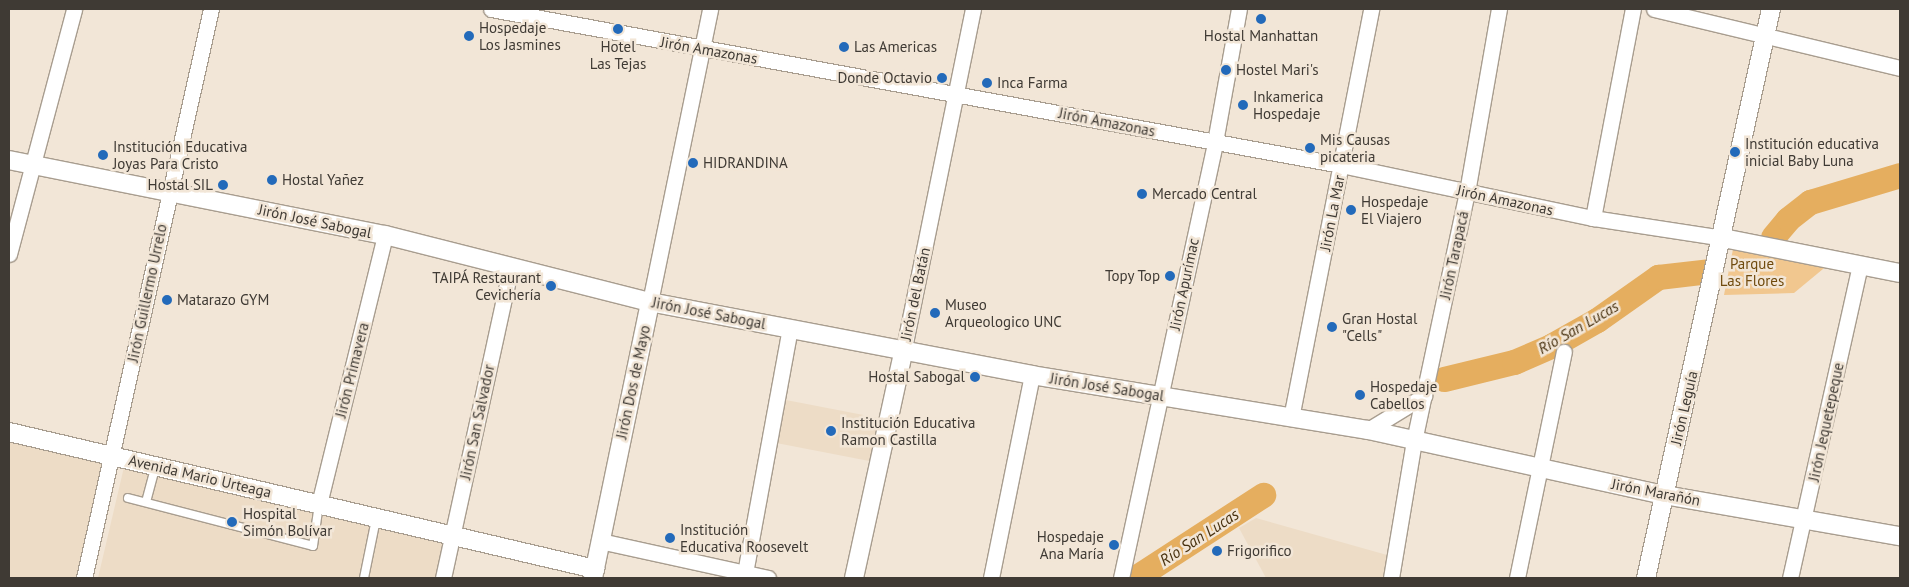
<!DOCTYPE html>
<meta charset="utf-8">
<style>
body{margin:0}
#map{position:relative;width:1909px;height:587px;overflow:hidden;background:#f2e6d7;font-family:"PT Sans",sans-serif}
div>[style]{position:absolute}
.built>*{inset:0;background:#eddcc6;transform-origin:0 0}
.green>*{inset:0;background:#f1c78f}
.river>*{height:25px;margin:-12.5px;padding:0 12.5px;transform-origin:12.5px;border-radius:12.5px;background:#e5ae5f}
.roads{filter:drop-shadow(1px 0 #a89d8f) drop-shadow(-1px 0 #a89d8f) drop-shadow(0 1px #a89d8f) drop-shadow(0 -1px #a89d8f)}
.service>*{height:8px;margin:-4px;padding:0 4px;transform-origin:4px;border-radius:4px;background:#fff}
.minor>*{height:15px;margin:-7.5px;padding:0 7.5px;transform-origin:7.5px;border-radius:7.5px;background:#fff}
.tertiary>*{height:18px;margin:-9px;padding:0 9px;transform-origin:9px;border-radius:9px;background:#fff}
.dots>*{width:14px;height:14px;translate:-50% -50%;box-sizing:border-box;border:2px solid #f2e6d7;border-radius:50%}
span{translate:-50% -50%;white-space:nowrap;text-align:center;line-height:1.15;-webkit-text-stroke:5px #f2e6d7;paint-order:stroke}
.poi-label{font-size:15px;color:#3f3a34}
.left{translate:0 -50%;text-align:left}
.right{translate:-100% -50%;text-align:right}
.street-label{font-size:15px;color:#3f3a34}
.park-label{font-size:15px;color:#704b0e}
.water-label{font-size:16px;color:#493210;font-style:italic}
.frame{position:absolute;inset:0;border:10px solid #3f3a34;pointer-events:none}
</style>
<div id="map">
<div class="built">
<div style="left:786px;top:400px;width:100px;height:44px;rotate:11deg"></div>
<div style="clip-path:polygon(9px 442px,104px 464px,78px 578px,9px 578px)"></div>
<div style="clip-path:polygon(124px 467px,444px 544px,437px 578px,98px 578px)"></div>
<div style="clip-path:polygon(1256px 518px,1387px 555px,1383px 578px,1266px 578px,1239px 528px)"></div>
</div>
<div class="green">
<div style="clip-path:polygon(1734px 244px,1829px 264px,1794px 293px,1724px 295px)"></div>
</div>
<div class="river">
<div style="left:1773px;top:237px;width:23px;rotate:-50deg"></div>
<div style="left:1788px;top:219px;width:28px;rotate:-38deg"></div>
<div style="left:1810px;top:202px;width:94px;rotate:-16.7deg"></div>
<div style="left:1444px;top:379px;width:72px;rotate:-13.7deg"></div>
<div style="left:1514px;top:362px;width:40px;rotate:-23.4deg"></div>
<div style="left:1551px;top:346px;width:53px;rotate:-29.5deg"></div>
<div style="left:1597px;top:320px;width:75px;rotate:-35.2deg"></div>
<div style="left:1658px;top:277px;width:51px;rotate:-6.7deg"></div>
<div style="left:1135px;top:578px;width:153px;rotate:-33deg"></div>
</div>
<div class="roads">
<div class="service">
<div style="left:128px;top:498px;width:191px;rotate:14.5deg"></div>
<div style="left:313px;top:546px;width:42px;rotate:-81.9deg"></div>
<div style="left:146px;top:502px;width:38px;rotate:-75deg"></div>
<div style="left:364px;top:578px;width:60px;rotate:-78.5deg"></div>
</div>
<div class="minor">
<div style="left:491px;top:9px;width:864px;rotate:10.4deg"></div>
<div style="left:1341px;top:165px;width:258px;rotate:11.9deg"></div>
<div style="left:1593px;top:218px;width:132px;rotate:8.7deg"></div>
<div style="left:1654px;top:9px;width:253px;rotate:13.5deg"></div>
<div style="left:1593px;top:218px;width:213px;rotate:-79.2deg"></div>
<div style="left:9px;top:254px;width:253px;rotate:-75.1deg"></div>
<div style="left:650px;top:302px;width:299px;rotate:-78.4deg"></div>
<div style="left:904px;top:348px;width:346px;rotate:-78.5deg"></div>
<div style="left:1291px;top:418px;width:417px;rotate:-78.9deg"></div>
<div style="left:1368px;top:430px;width:66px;rotate:-31.3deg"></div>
<div style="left:319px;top:504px;width:277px;rotate:-76.2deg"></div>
<div style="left:600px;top:541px;width:172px;rotate:12.4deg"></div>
<div style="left:745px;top:573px;width:248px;rotate:-79.6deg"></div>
<div style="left:84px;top:578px;width:583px;rotate:-77.42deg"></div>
<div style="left:443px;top:578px;width:319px;rotate:-77.7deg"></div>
<div style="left:991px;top:578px;width:207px;rotate:-78.6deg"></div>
<div style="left:1121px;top:578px;width:446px;rotate:-77.8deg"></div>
<div style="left:1215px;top:142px;width:135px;rotate:-79.8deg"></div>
<div style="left:1391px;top:578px;width:139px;rotate:-80.5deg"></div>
<div style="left:1414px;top:441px;width:255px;rotate:-78deg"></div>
<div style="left:1467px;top:192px;width:186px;rotate:-80.1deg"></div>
<div style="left:1517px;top:578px;width:231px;rotate:-78.3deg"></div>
<div style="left:1790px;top:578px;width:321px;rotate:-77.4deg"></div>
</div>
<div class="tertiary">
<div style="left:9px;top:160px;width:383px;rotate:11.3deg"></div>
<div style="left:385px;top:235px;width:273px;rotate:14.2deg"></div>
<div style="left:650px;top:302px;width:389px;rotate:10.8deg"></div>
<div style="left:1032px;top:375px;width:340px;rotate:9.3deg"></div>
<div style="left:1368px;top:430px;width:303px;rotate:12.4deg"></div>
<div style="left:1664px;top:495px;width:240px;rotate:9.9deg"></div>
<div style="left:1723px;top:238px;width:180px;rotate:11.2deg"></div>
<div style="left:9px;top:432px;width:602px;rotate:13.16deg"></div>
<div style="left:593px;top:578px;width:282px;rotate:-78.3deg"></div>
<div style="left:854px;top:578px;width:235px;rotate:-77.7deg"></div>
<div style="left:1646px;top:578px;width:583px;rotate:-77.61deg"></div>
</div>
</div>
<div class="dots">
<div style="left:1261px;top:19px;background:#236aba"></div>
<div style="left:618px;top:29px;background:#236aba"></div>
<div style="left:469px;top:36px;background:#236aba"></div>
<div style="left:844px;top:47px;background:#236aba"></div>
<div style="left:1226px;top:70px;background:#236aba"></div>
<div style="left:942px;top:78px;background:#236aba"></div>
<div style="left:987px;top:83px;background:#236aba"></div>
<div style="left:1243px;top:105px;background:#236aba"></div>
<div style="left:1310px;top:148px;background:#236aba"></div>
<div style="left:1735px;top:152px;background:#236aba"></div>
<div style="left:103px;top:155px;background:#236aba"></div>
<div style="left:693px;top:163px;background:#236aba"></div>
<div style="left:272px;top:180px;background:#236aba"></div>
<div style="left:223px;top:185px;background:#236aba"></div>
<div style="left:1142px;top:194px;background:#236aba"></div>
<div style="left:1351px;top:210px;background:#236aba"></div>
<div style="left:1170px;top:276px;background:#236aba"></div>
<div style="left:551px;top:286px;background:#236aba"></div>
<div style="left:167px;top:300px;background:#236aba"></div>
<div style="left:935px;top:313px;background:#236aba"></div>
<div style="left:1332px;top:327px;background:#236aba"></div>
<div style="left:975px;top:377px;background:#236aba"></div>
<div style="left:1360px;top:395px;background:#236aba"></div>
<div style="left:831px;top:431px;background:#236aba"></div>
<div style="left:232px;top:522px;background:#236aba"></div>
<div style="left:670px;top:538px;background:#236aba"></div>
<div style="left:1114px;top:545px;background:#236aba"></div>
<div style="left:1217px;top:551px;background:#236aba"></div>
</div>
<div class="poi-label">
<span class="left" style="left:479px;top:36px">Hospedaje<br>Los Jasmines</span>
<span style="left:1261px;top:36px">Hostal Manhattan</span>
<span style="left:618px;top:55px">Hotel<br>Las Tejas</span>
<span class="left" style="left:854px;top:47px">Las Americas</span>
<span class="left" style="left:1236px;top:70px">Hostel Mari's</span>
<span class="right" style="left:932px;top:78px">Donde Octavio</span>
<span class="left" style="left:997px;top:83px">Inca Farma</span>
<span class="left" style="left:1253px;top:105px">Inkamerica<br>Hospedaje</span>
<span class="left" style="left:1320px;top:148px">Mis Causas<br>picateria</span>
<span class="left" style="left:1745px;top:152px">Institución educativa<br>inicial Baby Luna</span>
<span class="left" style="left:113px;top:155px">Institución Educativa<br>Joyas Para Cristo</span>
<span class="left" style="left:703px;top:163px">HIDRANDINA</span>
<span class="left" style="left:282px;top:180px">Hostal Yañez</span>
<span class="right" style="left:213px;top:185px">Hostal SIL</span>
<span class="left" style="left:1152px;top:194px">Mercado Central</span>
<span class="left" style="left:1361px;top:210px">Hospedaje<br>El Viajero</span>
<span class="right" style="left:1160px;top:276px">Topy Top</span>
<span class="right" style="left:541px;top:286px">TAIPÁ Restaurant<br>Cevichería</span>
<span class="left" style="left:177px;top:300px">Matarazo GYM</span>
<span class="left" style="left:945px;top:313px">Museo<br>Arqueologico UNC</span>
<span class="left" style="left:1342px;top:327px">Gran Hostal<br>"Cells"</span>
<span class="right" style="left:965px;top:377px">Hostal Sabogal</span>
<span class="left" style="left:1370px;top:395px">Hospedaje<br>Cabellos</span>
<span class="left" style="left:841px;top:431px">Institución Educativa<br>Ramon Castilla</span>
<span class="left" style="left:243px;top:522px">Hospital<br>Simón Bolívar</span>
<span class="left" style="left:680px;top:538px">Institución<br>Educativa Roosevelt</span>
<span class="right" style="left:1104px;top:545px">Hospedaje<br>Ana María</span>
<span class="left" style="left:1227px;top:551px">Frigorifico</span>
</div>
<div class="street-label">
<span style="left:709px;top:50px;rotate:10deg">Jirón Amazonas</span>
<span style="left:1107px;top:122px;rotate:11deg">Jirón Amazonas</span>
<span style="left:1505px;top:200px;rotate:12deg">Jirón Amazonas</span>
<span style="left:1332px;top:213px;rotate:-79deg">Jirón La Mar</span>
<span style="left:315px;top:221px;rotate:12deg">Jirón José Sabogal</span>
<span style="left:1454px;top:255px;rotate:-78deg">Jirón Tarapacá</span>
<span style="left:1184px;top:284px;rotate:-78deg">Jirón Apurímac</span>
<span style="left:147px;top:293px;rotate:-78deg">Jirón Guillermo Urrelo</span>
<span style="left:915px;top:294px;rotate:-78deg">Jirón del Batán</span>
<span style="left:709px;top:313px;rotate:11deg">Jirón José Sabogal</span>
<span style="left:352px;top:370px;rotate:-76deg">Jirón Primavera</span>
<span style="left:633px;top:382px;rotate:-78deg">Jirón Dos de Mayo</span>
<span style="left:1107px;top:387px;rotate:9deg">Jirón José Sabogal</span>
<span style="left:1684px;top:408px;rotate:-77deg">Jirón Leguía</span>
<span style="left:477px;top:422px;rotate:-78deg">Jirón San Salvador</span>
<span style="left:1826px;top:422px;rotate:-78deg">Jirón Jequetepeque</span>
<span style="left:200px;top:476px;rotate:13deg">Avenida Mario Urteaga</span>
<span style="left:1656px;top:492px;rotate:11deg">Jirón Marañón</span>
</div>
<div class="park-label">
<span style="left:1752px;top:272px">Parque<br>Las Flores</span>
</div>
<div class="water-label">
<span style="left:1578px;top:327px;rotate:-30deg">Río San Lucas</span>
<span style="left:1199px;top:537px;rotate:-33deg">Río San Lucas</span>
</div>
<div class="frame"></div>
</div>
